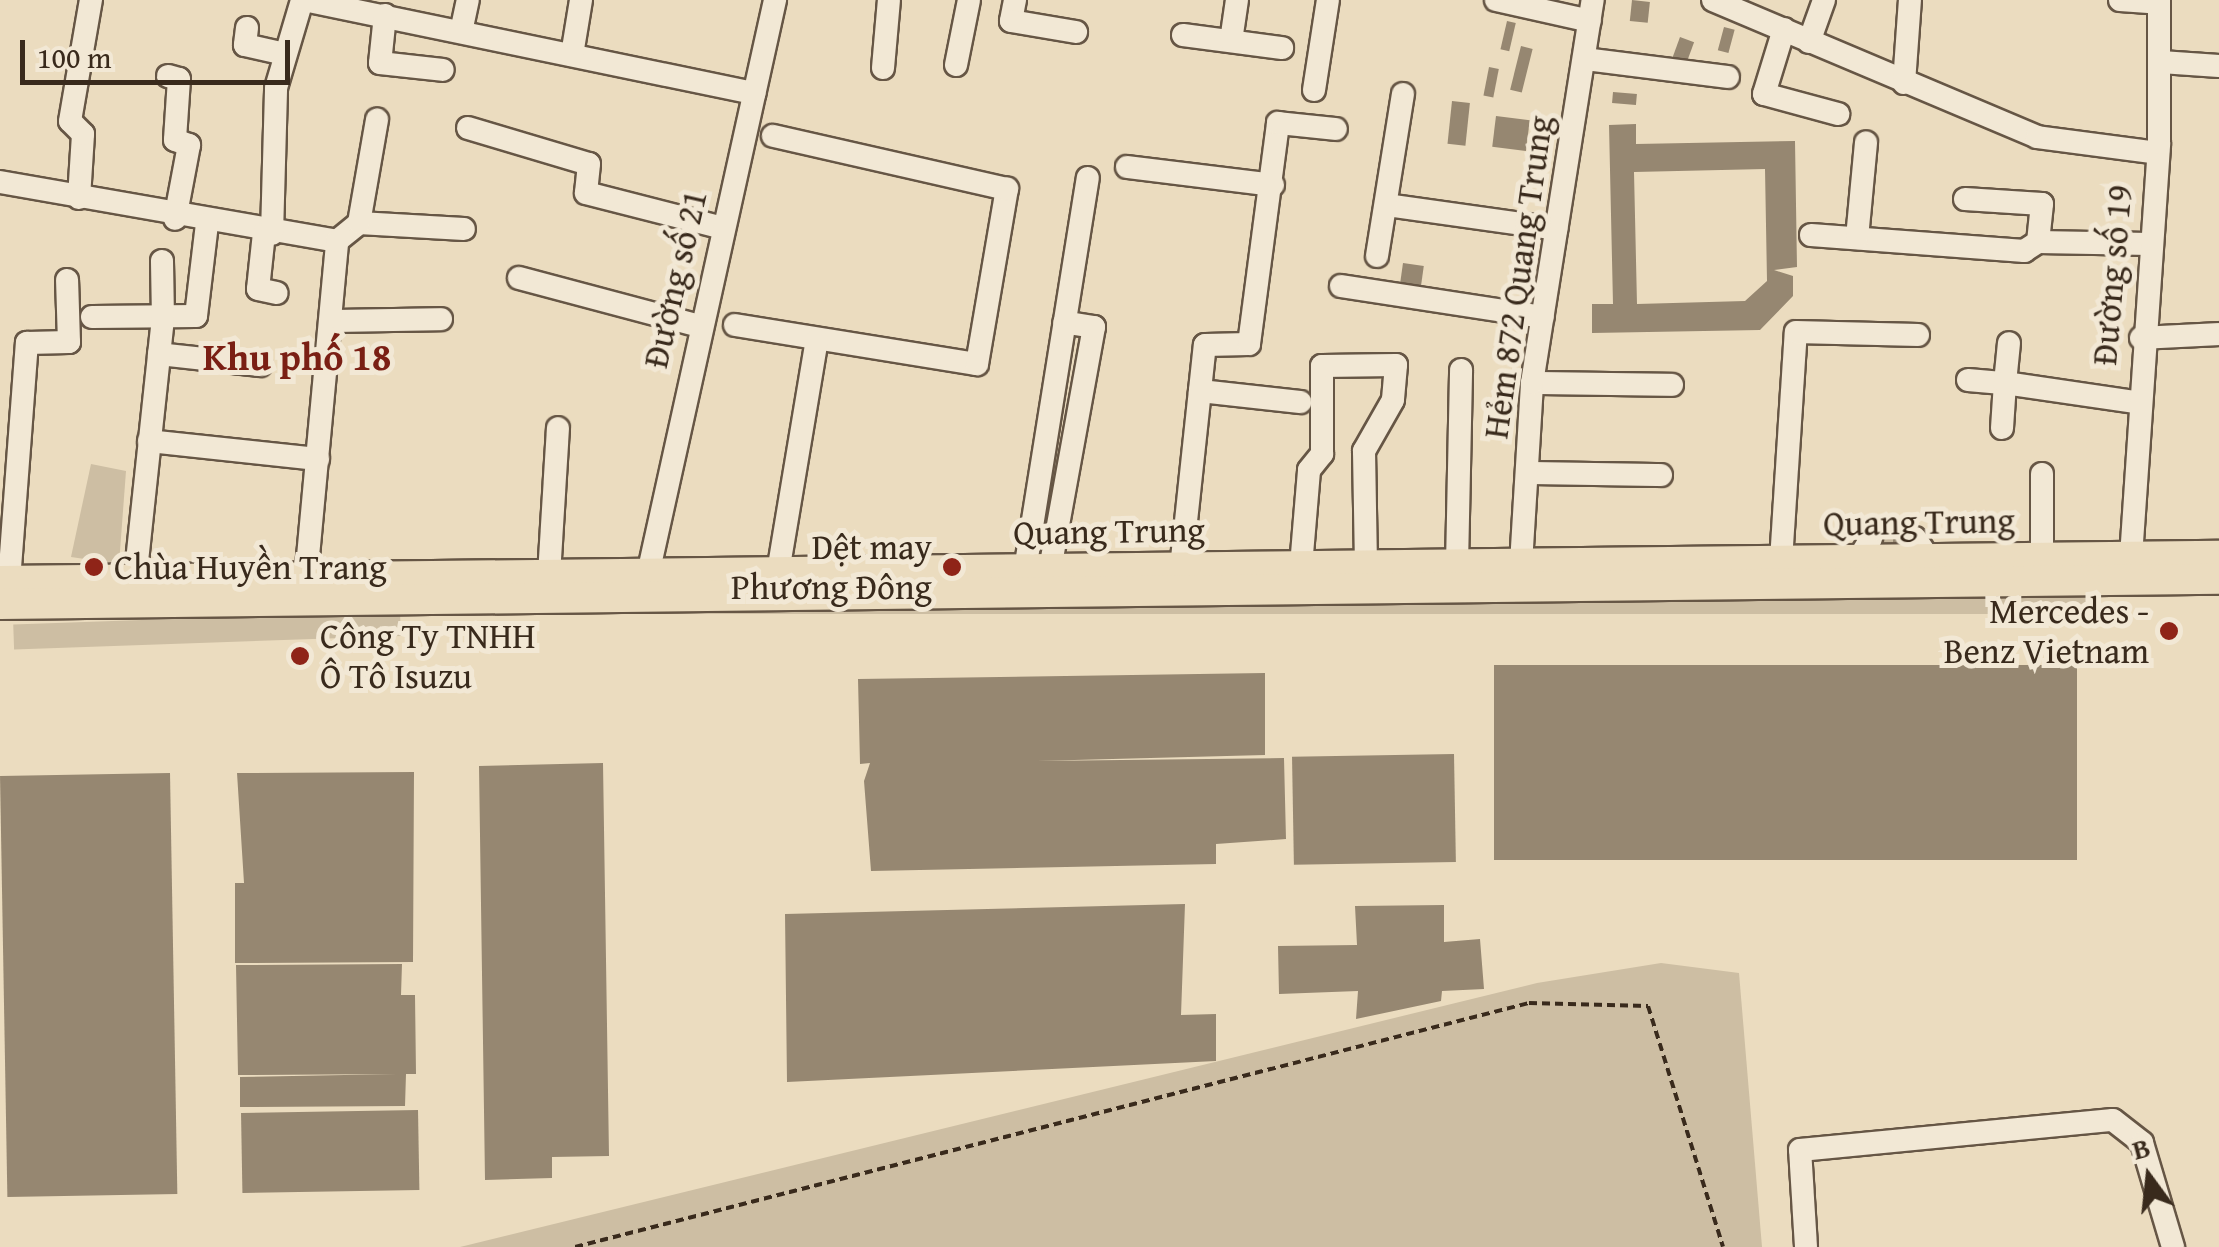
<!DOCTYPE html>
<meta charset="utf-8">
<style>
body{margin:0}
#map{position:relative;width:2219px;height:1247px;overflow:hidden;background:#ebdcbf;font-family:"Gentium Book Plus",serif}
div>[style]{position:absolute}
.green>*{inset:0;background:#cdbea3;transform-origin:0 0}
.building>*{inset:0;background:#968771;transform-origin:0 0}
.minor-tunnel>*{height:22px;margin-top:-11px;transform-origin:0;background:repeating-linear-gradient(90deg,#c7b89e 0 22px,transparent 0 33px)}
.path>*{height:4px;margin-top:-2px;transform-origin:0;background:repeating-linear-gradient(90deg,#392a1c 0 8px,transparent 0 13px)}
.roads{filter:drop-shadow(2px 0 #665645) drop-shadow(-2px 0 #665645) drop-shadow(0 2px #665645) drop-shadow(0 -2px #665645)}
.minor>*{height:22px;margin:-11px;padding:0 11px;transform-origin:11px;border-radius:11px;background:#f2e8d5}
.major>*{height:30px;margin:-15px;padding:0 15px;transform-origin:15px;border-radius:15px;background:#ebdcbf}
.dots>*{width:28px;height:28px;translate:-50% -50%;box-sizing:border-box;border:5px solid #f2e8d5;border-radius:50%}
span{translate:-50% -50%;white-space:nowrap;text-align:center;line-height:1.15;-webkit-text-stroke:10px #f2e8d5;paint-order:stroke}
.street-label{font-size:35px;color:#392a1c}
.poi-label{font-size:35px;color:#392a1c}
.right{translate:-100% -50%;text-align:right}
.left{translate:0 -50%;text-align:left}
.neighbourhood-label{font-size:38px;color:#7a1f14;font-weight:700}
.north{position:absolute;left:2099px;top:1127px;width:100px;height:100px;-webkit-text-stroke:8px #f2e8d5;paint-order:stroke;rotate:345deg;font-size:28px;font-weight:700;line-height:40px;text-align:center;color:#392a1c}
.north::after{content:'';display:block;margin:auto;width:35px;height:45px;background:#392a1c;clip-path:polygon(50% 0,100% 100%,50% 72%,0 100%)}
.scale{position:absolute;left:20px;top:40px;width:270px;height:45px;box-sizing:border-box;border:5px solid #392a1c;border-top:0;padding-left:12px;font-size:30px;line-height:35px;white-space:nowrap;color:#392a1c;-webkit-text-stroke:8px #f2e8d5;paint-order:stroke}
</style>
<div id="map">
<div class="green">
<div style="clip-path:polygon(91px 464px,126px 471px,119px 564px,71px 557px)"></div>
<div style="left:2100px;top:590px;width:24px;height:1623px;rotate:90deg"></div>
<div style="left:400px;top:611px;width:25px;height:387px;rotate:88deg"></div>
<div style="clip-path:polygon(1661px 963px,1739px 973px,1762px 1247px,460px 1247px,1537px 983px)"></div>
</div>
<div class="building">
<div style="left:1632px;top:0;width:18px;height:21px;rotate:6deg"></div>
<div style="left:1507px;top:21px;width:9px;height:29px;rotate:13deg"></div>
<div style="left:1724px;top:27px;width:11px;height:24px;rotate:15deg"></div>
<div style="left:1680px;top:37px;width:15px;height:21px;rotate:20deg"></div>
<div style="left:1521px;top:46px;width:12px;height:45px;rotate:14deg"></div>
<div style="left:1489px;top:67px;width:10px;height:29px;rotate:11deg"></div>
<div style="left:1613px;top:92px;width:24px;height:11px;rotate:5deg"></div>
<div style="left:1452px;top:101px;width:18px;height:43px;rotate:6deg"></div>
<div style="left:1496px;top:116px;width:34px;height:31px;rotate:7deg"></div>
<div style="clip-path:polygon(evenodd,1636px 124px,1636px 144px,1795px 141px,1797px 267px,1774px 270px,1793px 276px,1793px 296px,1760px 330px,1592px 333px,1592px 304px,1613px 304px,1609px 125px,1636px 124px,1765px 169px,1767px 281px,1745px 301px,1637px 304px,1634px 172px,1765px 169px)"></div>
<div style="left:1403px;top:263px;width:21px;height:22px;rotate:8deg"></div>
<div style="left:1914px;top:526px;width:20px;height:43px;rotate:87deg"></div>
<div style="left:2077px;top:665px;width:195px;height:583px;rotate:90deg"></div>
<div style="clip-path:polygon(1265px 673px,1265px 755px,1036px 761px,1284px 758px,1286px 839px,1216px 844px,1216px 864px,871px 871px,864px 781px,870px 763px,860px 764px,858px 679px)"></div>
<div style="left:1454px;top:754px;width:108px;height:162px;rotate:89deg"></div>
<div style="clip-path:polygon(603px 763px,609px 1156px,552px 1157px,552px 1178px,485px 1180px,479px 766px)"></div>
<div style="clip-path:polygon(414px 772px,413px 962px,235px 963px,235px 883px,244px 883px,237px 773px)"></div>
<div style="left:170px;top:773px;width:421px;height:170px;rotate:89deg"></div>
<div style="clip-path:polygon(1185px 904px,1181px 1015px,1216px 1014px,1216px 1061px,787px 1082px,785px 914px)"></div>
<div style="clip-path:polygon(1444px 905px,1444px 942px,1480px 939px,1484px 989px,1442px 991px,1441px 1001px,1356px 1019px,1358px 991px,1279px 994px,1278px 946px,1357px 945px,1355px 906px)"></div>
<div style="clip-path:polygon(402px 964px,401px 995px,415px 995px,416px 1074px,406px 1074px,405px 1106px,240px 1107px,240px 1077px,397px 1074px,238px 1075px,236px 965px)"></div>
<div style="left:418px;top:1110px;width:80px;height:177px;rotate:89deg"></div>
</div>
<div class="minor-tunnel">
<div style="left:1871px;top:538px;width:44px"></div>
</div>
<div class="path">
<div style="left:575px;top:1247px;width:985px;rotate:-14.35deg"></div>
<div style="left:1529px;top:1003px;width:119px;rotate:1.4deg"></div>
<div style="left:1648px;top:1006px;width:252px;rotate:72.7deg"></div>
</div>
<div class="roads">
<div class="minor">
<div style="left:304px;top:0;width:460px;rotate:11.7deg"></div>
<div style="left:1015px;top:0;width:21px;rotate:101deg"></div>
<div style="left:1011px;top:21px;width:66px;rotate:9.6deg"></div>
<div style="left:1496px;top:0;width:96px;rotate:12.6deg"></div>
<div style="left:1713px;top:0;width:352px;rotate:22.9deg"></div>
<div style="left:2037px;top:137px;width:122px;rotate:7.5deg"></div>
<div style="left:2120px;top:0;width:39px;rotate:4deg"></div>
<div style="left:385px;top:15px;width:48px;rotate:95.9deg"></div>
<div style="left:380px;top:63px;width:63px;rotate:6.3deg"></div>
<div style="left:247px;top:28px;width:17px;rotate:97deg"></div>
<div style="left:245px;top:45px;width:41px;rotate:12.7deg"></div>
<div style="left:1784px;top:29px;width:68px;rotate:107.1deg"></div>
<div style="left:1764px;top:94px;width:77px;rotate:15.1deg"></div>
<div style="left:461px;top:32px;width:33px;rotate:-78deg"></div>
<div style="left:1183px;top:35px;width:100px;rotate:7.5deg"></div>
<div style="left:1231px;top:41px;width:41px;rotate:-81.7deg"></div>
<div style="left:1809px;top:42px;width:45px;rotate:-70.3deg"></div>
<div style="left:572px;top:55px;width:56px;rotate:-80.7deg"></div>
<div style="left:1585px;top:59px;width:144px;rotate:7.2deg"></div>
<div style="left:2161px;top:62px;width:58px;rotate:3.9deg"></div>
<div style="left:956px;top:65px;width:66px;rotate:-78.7deg"></div>
<div style="left:883px;top:68px;width:68px;rotate:-85deg"></div>
<div style="left:168px;top:76px;width:11px;rotate:15deg"></div>
<div style="left:179px;top:79px;width:61px;rotate:93.8deg"></div>
<div style="left:175px;top:140px;width:15px;rotate:20deg"></div>
<div style="left:189px;top:145px;width:75px;rotate:100.7deg"></div>
<div style="left:1904px;top:83px;width:83px;rotate:-85.9deg"></div>
<div style="left:1314px;top:90px;width:91px;rotate:-81.2deg"></div>
<div style="left:468px;top:128px;width:126px;rotate:16.6deg"></div>
<div style="left:589px;top:164px;width:29px;rotate:96deg"></div>
<div style="left:586px;top:193px;width:141px;rotate:14.3deg"></div>
<div style="left:1127px;top:167px;width:147px;rotate:7deg"></div>
<div style="left:0;top:182px;width:342px;rotate:9.9deg"></div>
<div style="left:79px;top:198px;width:64px;rotate:-86.4deg"></div>
<div style="left:83px;top:134px;width:18px;rotate:-135deg"></div>
<div style="left:70px;top:121px;width:123px;rotate:-80.2deg"></div>
<div style="left:1965px;top:199px;width:77px;rotate:3.7deg"></div>
<div style="left:2042px;top:204px;width:38px;rotate:96deg"></div>
<div style="left:1386px;top:205px;width:172px;rotate:8deg"></div>
<div style="left:359px;top:223px;width:105px;rotate:3.3deg"></div>
<div style="left:264px;top:233px;width:56px;rotate:96.1deg"></div>
<div style="left:258px;top:289px;width:19px;rotate:12deg"></div>
<div style="left:272px;top:234px;width:146px;rotate:-88.4deg"></div>
<div style="left:276px;top:88px;width:92px;rotate:-73.5deg"></div>
<div style="left:1811px;top:235px;width:214px;rotate:4.3deg"></div>
<div style="left:2024px;top:251px;width:17px;rotate:-33deg"></div>
<div style="left:2038px;top:242px;width:112px;rotate:1deg"></div>
<div style="left:1857px;top:238px;width:96px;rotate:-84.6deg"></div>
<div style="left:1377px;top:256px;width:164px;rotate:-80.9deg"></div>
<div style="left:519px;top:278px;width:187px;rotate:14.9deg"></div>
<div style="left:1341px;top:286px;width:204px;rotate:8.7deg"></div>
<div style="left:92px;top:317px;width:104px;rotate:-0.6deg"></div>
<div style="left:196px;top:316px;width:93px;rotate:-83.2deg"></div>
<div style="left:331px;top:321px;width:110px;rotate:-1deg"></div>
<div style="left:735px;top:325px;width:245px;rotate:9.2deg"></div>
<div style="left:977px;top:364px;width:178px;rotate:-80.3deg"></div>
<div style="left:1007px;top:189px;width:240px;rotate:-167.2deg"></div>
<div style="left:2141px;top:338px;width:78px;rotate:-2.9deg"></div>
<div style="left:159px;top:354px;width:102px;rotate:6.2deg"></div>
<div style="left:1968px;top:380px;width:37px;rotate:5deg"></div>
<div style="left:2005px;top:383px;width:40px;rotate:-84.3deg"></div>
<div style="left:1532px;top:383px;width:140px;rotate:0.8deg"></div>
<div style="left:1200px;top:391px;width:101px;rotate:6.3deg"></div>
<div style="left:2002px;top:428px;width:45px;rotate:-86.2deg"></div>
<div style="left:2005px;top:383px;width:132px;rotate:8.3deg"></div>
<div style="left:149px;top:441px;width:170px;rotate:6.1deg"></div>
<div style="left:1527px;top:473px;width:134px;rotate:0.9deg"></div>
<div style="left:1915px;top:538px;width:25px;rotate:56deg"></div>
<div style="left:2131px;top:557px;width:415px;rotate:-86.1deg"></div>
<div style="left:2159px;top:143px;width:143px;rotate:-90deg"></div>
<div style="left:2042px;top:558px;width:84px;rotate:-90deg"></div>
<div style="left:1858px;top:560px;width:26px;rotate:-59deg"></div>
<div style="left:1781px;top:561px;width:229px;rotate:-86.3deg"></div>
<div style="left:1796px;top:332px;width:122px;rotate:1.4deg"></div>
<div style="left:1521px;top:564px;width:181px;rotate:-86.5deg"></div>
<div style="left:1532px;top:383px;width:388px;rotate:-81deg"></div>
<div style="left:1457px;top:565px;width:195px;rotate:-88.8deg"></div>
<div style="left:1301px;top:566px;width:96px;rotate:-85.2deg"></div>
<div style="left:1309px;top:470px;width:21px;rotate:-51deg"></div>
<div style="left:1322px;top:454px;width:88px;rotate:-90deg"></div>
<div style="left:1322px;top:366px;width:74px;rotate:-0.8deg"></div>
<div style="left:1396px;top:365px;width:35px;rotate:95deg"></div>
<div style="left:1393px;top:400px;width:59px;rotate:119.6deg"></div>
<div style="left:1364px;top:451px;width:114px;rotate:89deg"></div>
<div style="left:1181px;top:568px;width:224px;rotate:-83.9deg"></div>
<div style="left:1205px;top:345px;width:44px;rotate:-1.3deg"></div>
<div style="left:1249px;top:344px;width:223px;rotate:-82.5deg"></div>
<div style="left:1278px;top:123px;width:58px;rotate:5.9deg"></div>
<div style="left:1050px;top:569px;width:246px;rotate:-79.7deg"></div>
<div style="left:1094px;top:327px;width:30px;rotate:-171deg"></div>
<div style="left:1025px;top:570px;width:397px;rotate:-80.9deg"></div>
<div style="left:778px;top:572px;width:235px;rotate:-80.5deg"></div>
<div style="left:648px;top:574px;width:588px;rotate:-77.52deg"></div>
<div style="left:549px;top:575px;width:147px;rotate:-86.5deg"></div>
<div style="left:306px;top:578px;width:338px;rotate:-84.7deg"></div>
<div style="left:337px;top:241px;width:28px;rotate:-39deg"></div>
<div style="left:359px;top:223px;width:105px;rotate:-80.1deg"></div>
<div style="left:135px;top:580px;width:262px;rotate:-83.9deg"></div>
<div style="left:163px;top:319px;width:58px;rotate:-91deg"></div>
<div style="left:9px;top:581px;width:239px;rotate:-85.7deg"></div>
<div style="left:27px;top:343px;width:42px;rotate:-1.4deg"></div>
<div style="left:69px;top:342px;width:62px;rotate:-91.8deg"></div>
<div style="left:1806px;top:1247px;width:97px;rotate:-93.5deg"></div>
<div style="left:1800px;top:1150px;width:314px;rotate:-5.5deg"></div>
<div style="left:2113px;top:1120px;width:37px;rotate:38deg"></div>
<div style="left:2142px;top:1143px;width:109px;rotate:73.4deg"></div>
</div>
<div class="major">
<div style="left:0;top:581px;width:2219px;rotate:-0.65deg"></div>
<div style="left:0;top:604px;width:2219px;rotate:-0.65deg"></div>
</div>
</div>
<div class="dots">
<div style="left:94px;top:567px;background:#8f2418"></div>
<div style="left:952px;top:567px;background:#8f2418"></div>
<div style="left:2169px;top:631px;background:#8f2418"></div>
<div style="left:300px;top:656px;background:#8f2418"></div>
</div>
<div class="street-label">
<span style="left:2112px;top:275px;rotate:-85deg">Đường số 19</span>
<span style="left:1518px;top:277px;rotate:-82deg">Hẻm 872 Quang Trung</span>
<span style="left:675px;top:279px;rotate:-77deg">Đường số 21</span>
<span style="left:1919px;top:522px;rotate:-1deg">Quang Trung</span>
<span style="left:1109px;top:531px;rotate:-1deg">Quang Trung</span>
</div>
<div class="poi-label">
<span class="right" style="left:932px;top:567px">Dệt may<br>Phương Đông</span>
<span class="left" style="left:114px;top:567px">Chùa Huyền Trang</span>
<span class="right" style="left:2149px;top:631px">Mercedes -<br>Benz Vietnam</span>
<span class="left" style="left:320px;top:656px">Công Ty TNHH<br>Ô Tô Isuzu</span>
</div>
<div class="neighbourhood-label">
<span style="left:297px;top:357px">Khu phố 18</span>
</div>
<div class="north">B</div>
<div class="scale">100 m</div>
</div>
